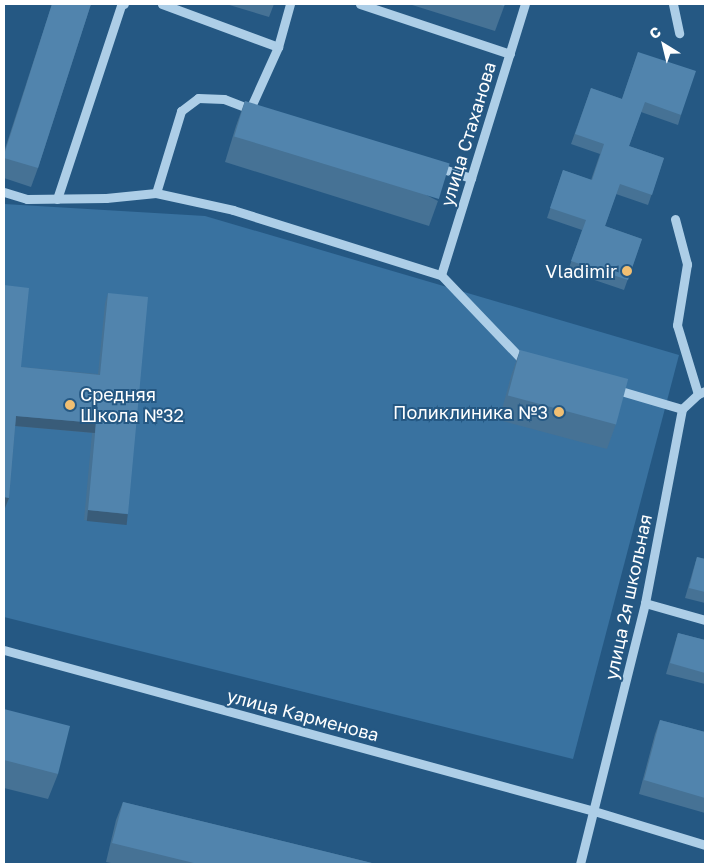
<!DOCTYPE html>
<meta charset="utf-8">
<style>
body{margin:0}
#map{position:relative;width:709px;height:868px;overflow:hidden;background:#255883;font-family:"Golos Text",sans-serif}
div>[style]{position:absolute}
.green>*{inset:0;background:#3972a0}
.minor>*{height:9px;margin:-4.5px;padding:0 4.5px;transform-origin:4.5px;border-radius:4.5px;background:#adcee7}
.wall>*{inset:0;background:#467295}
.shaded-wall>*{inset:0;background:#395c79;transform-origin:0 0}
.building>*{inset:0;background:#5184ad;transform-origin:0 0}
.dots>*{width:14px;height:14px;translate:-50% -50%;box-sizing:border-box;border:2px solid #255883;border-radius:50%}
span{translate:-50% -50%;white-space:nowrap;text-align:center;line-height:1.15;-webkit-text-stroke:4px #255883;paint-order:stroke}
.street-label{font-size:18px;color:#fff}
.poi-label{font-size:18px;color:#fff}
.right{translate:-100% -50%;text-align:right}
.left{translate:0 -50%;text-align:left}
.frame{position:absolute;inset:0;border:5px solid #fff;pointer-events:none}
.north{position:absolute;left:639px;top:20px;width:50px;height:50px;-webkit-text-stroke:4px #255883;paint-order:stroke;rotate:324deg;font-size:14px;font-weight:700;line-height:20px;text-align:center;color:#fff}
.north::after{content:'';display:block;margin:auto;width:18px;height:22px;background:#fff;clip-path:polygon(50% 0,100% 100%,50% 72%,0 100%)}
</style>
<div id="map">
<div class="green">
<div style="clip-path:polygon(4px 204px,205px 216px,679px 355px,573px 759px,4px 617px)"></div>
</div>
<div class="minor">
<div style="left:162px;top:4px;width:124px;rotate:20.3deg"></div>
<div style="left:278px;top:47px;width:45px;rotate:-74.4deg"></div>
<div style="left:360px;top:4px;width:158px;rotate:18.4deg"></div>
<div style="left:673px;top:4px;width:30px;rotate:78deg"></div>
<div style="left:250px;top:109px;width:68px;rotate:-65.7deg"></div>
<div style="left:437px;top:167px;width:36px;rotate:18deg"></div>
<div style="left:4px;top:192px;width:24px;rotate:17deg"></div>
<div style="left:27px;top:199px;width:79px;rotate:-0.7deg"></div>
<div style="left:106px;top:198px;width:50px;rotate:-5.7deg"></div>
<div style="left:156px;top:193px;width:79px;rotate:12.4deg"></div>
<div style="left:233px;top:210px;width:218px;rotate:17.4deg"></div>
<div style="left:441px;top:275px;width:122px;rotate:46.3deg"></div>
<div style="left:156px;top:193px;width:86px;rotate:-73deg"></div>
<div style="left:181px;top:111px;width:21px;rotate:-37deg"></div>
<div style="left:198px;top:98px;width:26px;rotate:2deg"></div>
<div style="left:224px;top:99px;width:31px;rotate:21deg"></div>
<div style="left:57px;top:199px;width:204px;rotate:-71.7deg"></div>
<div style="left:121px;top:5px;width:3px;rotate:-18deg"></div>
<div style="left:675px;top:219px;width:47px;rotate:75.1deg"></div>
<div style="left:687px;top:264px;width:62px;rotate:99.3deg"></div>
<div style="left:677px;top:325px;width:72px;rotate:73.1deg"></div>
<div style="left:441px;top:275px;width:284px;rotate:-72.8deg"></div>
<div style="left:614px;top:389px;width:71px;rotate:16.4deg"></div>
<div style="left:645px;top:603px;width:62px;rotate:15.8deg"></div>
<div style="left:4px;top:650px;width:612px;rotate:15.26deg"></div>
<div style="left:594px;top:811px;width:116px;rotate:17deg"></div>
<div style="left:580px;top:864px;width:269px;rotate:-76deg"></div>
<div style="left:645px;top:603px;width:197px;rotate:-79.2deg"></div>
<div style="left:682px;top:409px;width:22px;rotate:-43deg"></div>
<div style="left:698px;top:394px;width:8px;rotate:-23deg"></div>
</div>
<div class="wall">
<div style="clip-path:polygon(52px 4px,91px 4px,38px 168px,31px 187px,4px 178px,4px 152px)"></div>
<div style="clip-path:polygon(226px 4px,274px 4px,269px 17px)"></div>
<div style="clip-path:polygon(409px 4px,505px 4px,495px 31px)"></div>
<div style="clip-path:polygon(638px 52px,681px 115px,678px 125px,641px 112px,629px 146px,664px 158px,648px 205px,616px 194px,605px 226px,642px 239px,624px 290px,568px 271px,582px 230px,547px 218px,563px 170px,591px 180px,600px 154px,571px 144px,591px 88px,622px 99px)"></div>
<div style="clip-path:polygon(245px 101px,438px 201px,429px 226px,225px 162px,236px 126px)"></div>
<div style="clip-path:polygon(4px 285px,21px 367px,98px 374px,105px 303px,108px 293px,124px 524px,84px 520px,92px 433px,15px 426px,9px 498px,5px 508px,4px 508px)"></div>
<div style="clip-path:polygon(520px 350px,616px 424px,607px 449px,499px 420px,511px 376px)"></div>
<div style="clip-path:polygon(697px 557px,705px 559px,705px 603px,685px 598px,694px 567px)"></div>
<div style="clip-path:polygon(678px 633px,705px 640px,705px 684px,666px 674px,675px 643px)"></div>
<div style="clip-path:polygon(4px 709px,58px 774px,48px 799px,4px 788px)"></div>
<div style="clip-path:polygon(660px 720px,705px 732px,705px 813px,639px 794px,655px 734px)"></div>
<div style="clip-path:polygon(123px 802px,376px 864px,116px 864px,106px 862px,116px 820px)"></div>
</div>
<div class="shaded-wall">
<div style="left:16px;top:416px;width:80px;height:10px;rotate:5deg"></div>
<div style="clip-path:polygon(4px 497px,9px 498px,5px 508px,4px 508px)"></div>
<div style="left:88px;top:510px;width:40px;height:11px;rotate:6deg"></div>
</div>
<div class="building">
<div style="clip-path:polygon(52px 4px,91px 4px,38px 168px,4px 158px,4px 155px)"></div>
<div style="clip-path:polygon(496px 4px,505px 4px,504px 6px)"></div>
<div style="clip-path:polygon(638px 52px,696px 71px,681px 115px,645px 102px,629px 146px,664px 158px,652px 195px,620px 184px,605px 226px,642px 239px,628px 280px,571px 261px,586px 220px,550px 208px,563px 170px,592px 180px,604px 144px,575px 134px,591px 88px,622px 99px)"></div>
<div style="left:245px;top:101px;width:214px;height:37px;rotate:17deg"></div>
<div style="clip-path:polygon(4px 285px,29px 288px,21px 367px,100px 375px,108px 293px,148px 297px,128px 514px,88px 510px,96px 423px,16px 416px,9px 498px,4px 497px)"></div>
<div style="left:520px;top:350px;width:112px;height:47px;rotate:15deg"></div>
<div style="clip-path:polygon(697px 557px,705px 559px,705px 592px,689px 588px)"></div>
<div style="clip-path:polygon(678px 633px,705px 640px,705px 673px,670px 663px)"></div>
<div style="clip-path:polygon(4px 709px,70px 726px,58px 774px,4px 760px)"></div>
<div style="clip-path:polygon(660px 720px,705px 732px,705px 798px,644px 780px)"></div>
<div style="clip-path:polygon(123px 802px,376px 864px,198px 864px,112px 843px)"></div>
</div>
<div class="dots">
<div style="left:627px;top:271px;background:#f1bf72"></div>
<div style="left:70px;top:405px;background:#f1bf72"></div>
<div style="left:559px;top:412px;background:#f1bf72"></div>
</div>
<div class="street-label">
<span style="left:468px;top:134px;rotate:-73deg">улица Стаханова</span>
<span style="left:628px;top:597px;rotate:-78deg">улица 2я школьная</span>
<span style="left:303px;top:715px;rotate:15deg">улица Карменова</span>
</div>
<div class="poi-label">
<span class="right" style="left:617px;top:271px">Vladimir</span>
<span class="left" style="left:80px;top:405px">Средняя<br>Школа №32</span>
<span class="right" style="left:548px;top:412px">Поликлиника №3</span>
</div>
<div class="frame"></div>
<div class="north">С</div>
</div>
